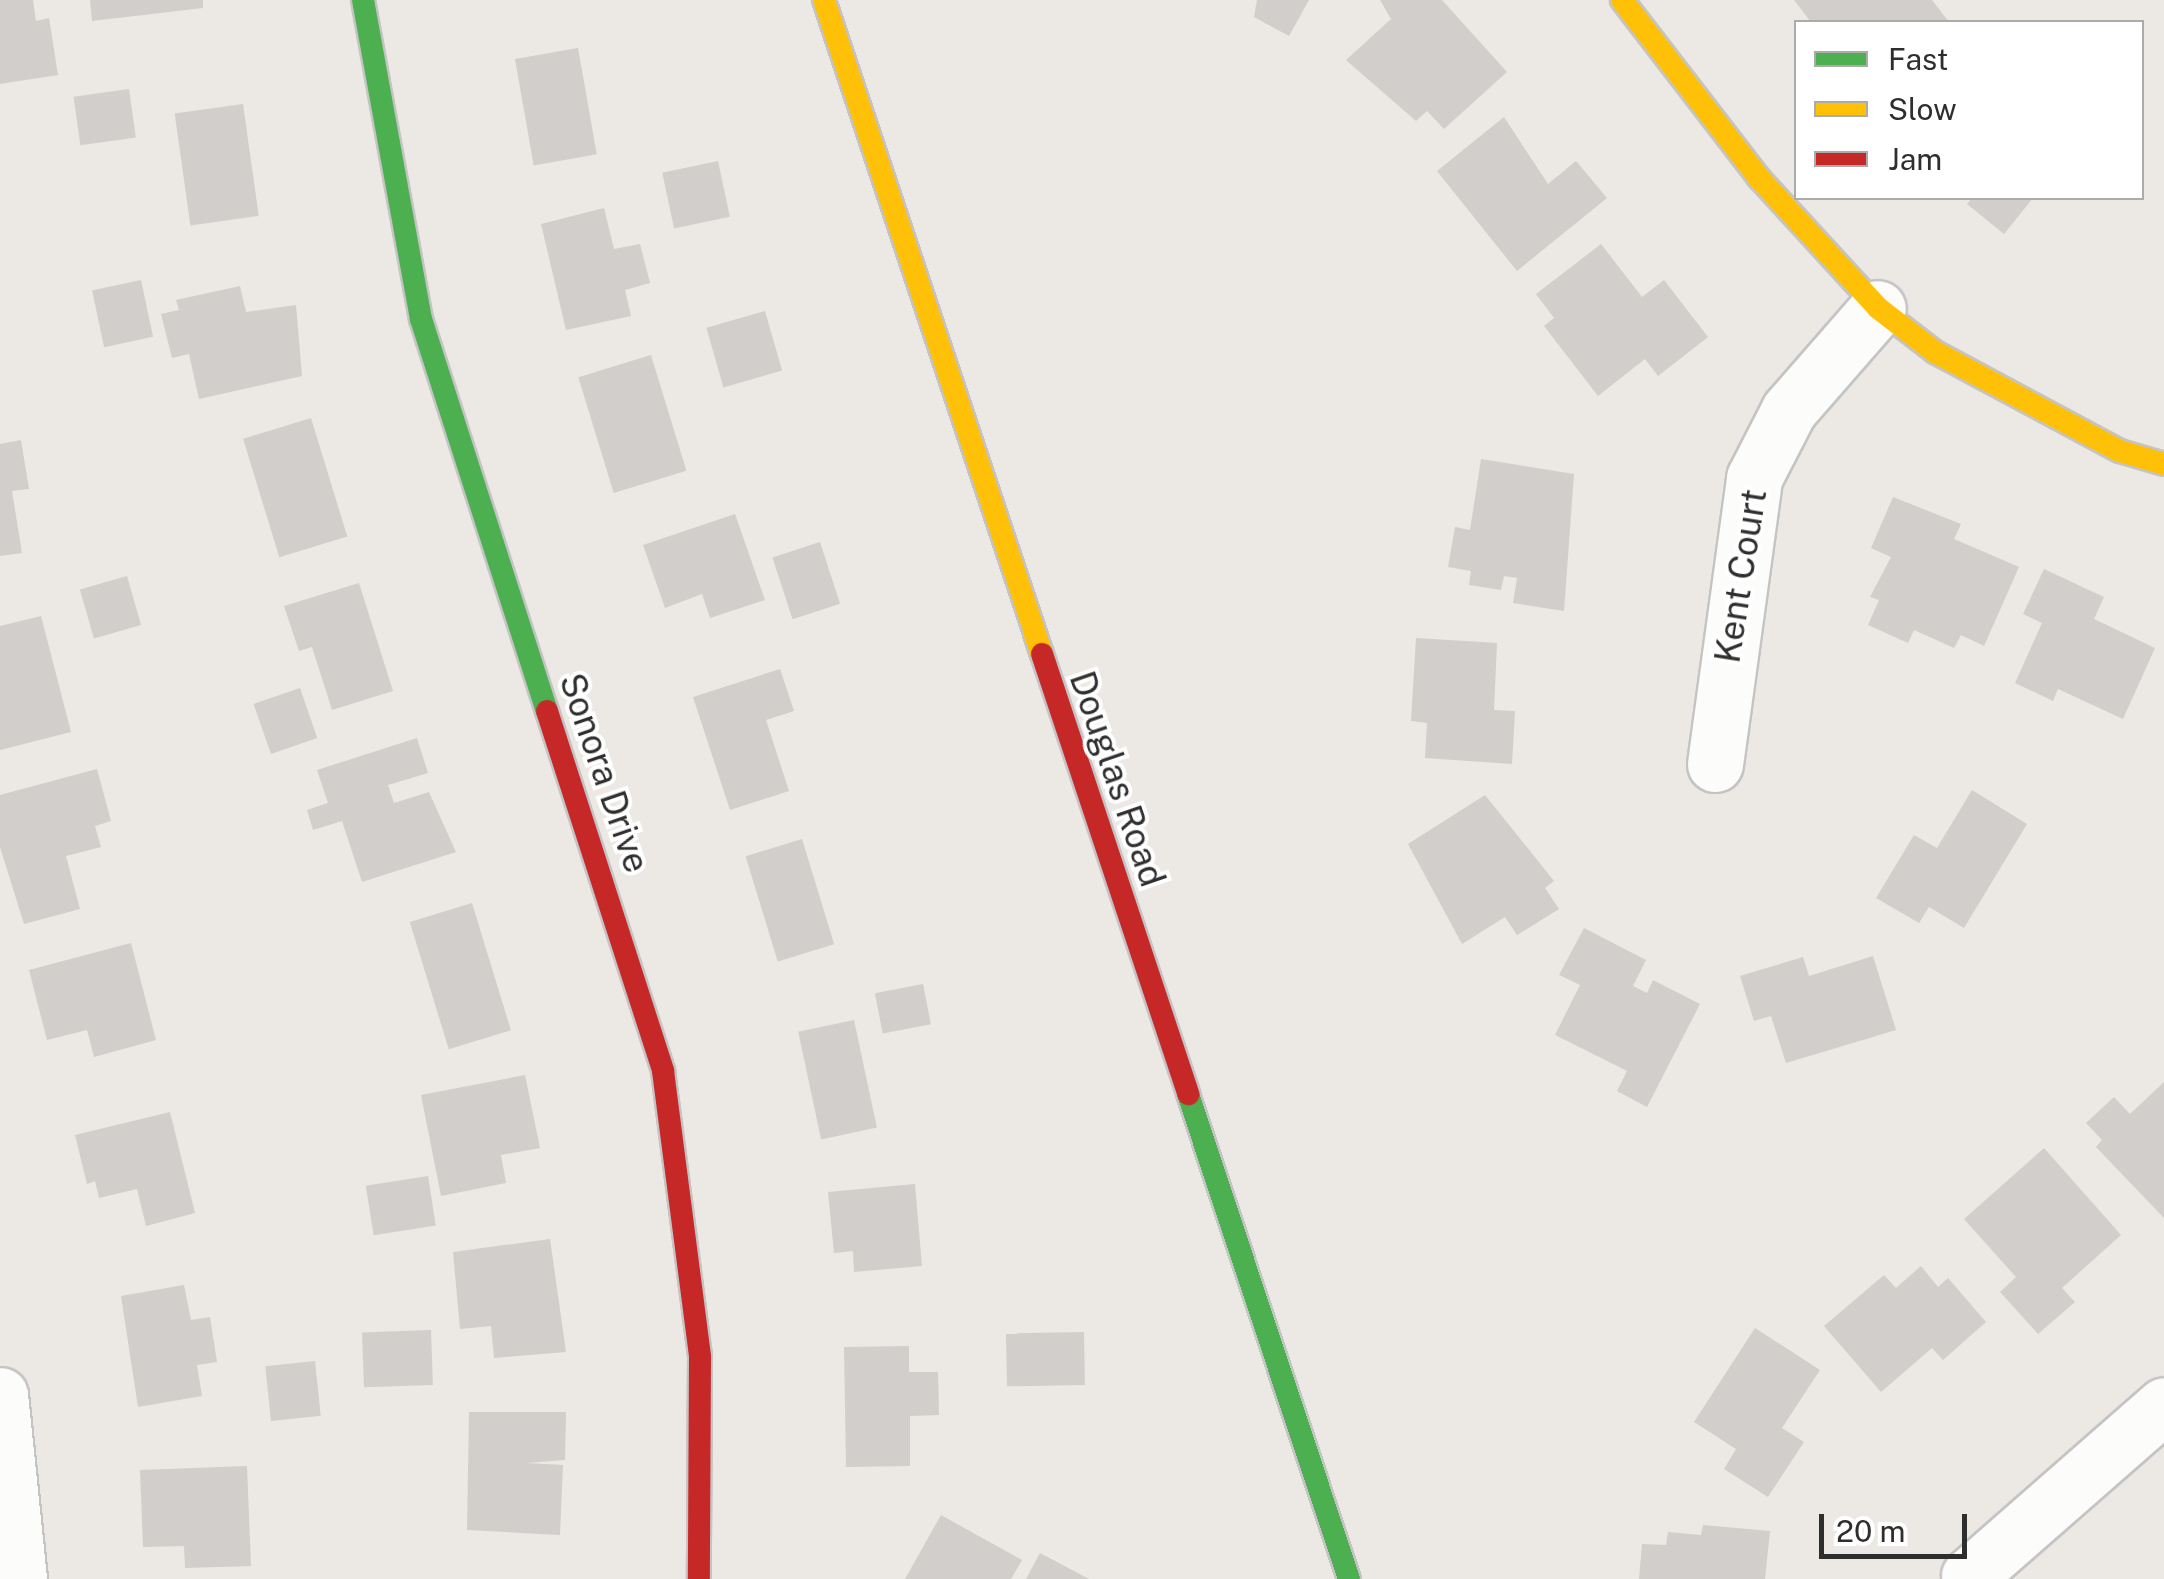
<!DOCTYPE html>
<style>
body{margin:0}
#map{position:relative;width:2164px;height:1579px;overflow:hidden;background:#ece8e4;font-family:"Public Sans",sans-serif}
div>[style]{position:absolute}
.building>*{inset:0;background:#d1cecb;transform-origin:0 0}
.roads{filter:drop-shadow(2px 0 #c5c4c5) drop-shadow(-2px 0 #c5c4c5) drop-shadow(0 2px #c5c4c5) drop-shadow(0 -2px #c5c4c5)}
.street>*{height:55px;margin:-27.5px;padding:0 27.5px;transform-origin:27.5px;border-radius:27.5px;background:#fcfcfb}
.fast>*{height:22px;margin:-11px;padding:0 11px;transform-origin:11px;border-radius:11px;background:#4caf50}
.slow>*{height:22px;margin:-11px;padding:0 11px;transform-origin:11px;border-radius:11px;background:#ffc107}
.jam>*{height:22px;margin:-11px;padding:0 11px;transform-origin:11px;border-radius:11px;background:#c62828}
span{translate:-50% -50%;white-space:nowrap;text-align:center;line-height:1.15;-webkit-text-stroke:8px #fff;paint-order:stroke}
.street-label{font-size:35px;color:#2e2e2e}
.legend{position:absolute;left:1794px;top:20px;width:350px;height:180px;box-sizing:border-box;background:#fff;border:2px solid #ababab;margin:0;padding:12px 18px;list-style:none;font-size:30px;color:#2e2e2e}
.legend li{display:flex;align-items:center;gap:20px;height:50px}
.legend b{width:50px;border:2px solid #ababab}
.scale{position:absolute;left:1819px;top:1514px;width:148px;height:45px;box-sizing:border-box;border:5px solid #2e2e2e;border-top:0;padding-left:12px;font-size:30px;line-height:35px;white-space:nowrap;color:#2e2e2e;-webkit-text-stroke:8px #fff;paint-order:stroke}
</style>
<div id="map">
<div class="building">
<div style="clip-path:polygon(0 0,33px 0,36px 21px,49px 18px,58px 75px,0 84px)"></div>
<div style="clip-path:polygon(90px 0,203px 0,203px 8px,92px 21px)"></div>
<div style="clip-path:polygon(1257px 0,1309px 0,1289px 36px,1254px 17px)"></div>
<div style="clip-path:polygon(1380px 0,1442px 0,1507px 72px,1444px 129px,1427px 111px,1416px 121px,1346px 60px,1391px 19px)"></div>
<div style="clip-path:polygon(1794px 0,1932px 0,1949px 22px,1811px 22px)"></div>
<div style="left:578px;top:48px;width:108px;height:64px;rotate:80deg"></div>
<div style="left:129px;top:89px;width:49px;height:56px;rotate:82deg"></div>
<div style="left:243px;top:104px;width:113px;height:69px;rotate:82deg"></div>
<div style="clip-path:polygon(1504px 117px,1548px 184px,1576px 161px,1607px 198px,1517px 271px,1437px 171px)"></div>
<div style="left:718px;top:161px;width:57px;height:57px;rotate:78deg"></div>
<div style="clip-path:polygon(1972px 198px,2033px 198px,2004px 234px,1967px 204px)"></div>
<div style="clip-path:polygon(604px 208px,614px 249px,640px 244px,650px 283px,625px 290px,631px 316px,566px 330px,541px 224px)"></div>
<div style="clip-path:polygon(1601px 244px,1642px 297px,1664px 280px,1708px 337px,1658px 376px,1645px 359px,1598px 396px,1544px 326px,1554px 318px,1536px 294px)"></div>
<div style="left:141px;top:280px;width:58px;height:50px;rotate:78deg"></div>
<div style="clip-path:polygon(240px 286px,246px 312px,296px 305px,302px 376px,199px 399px,189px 354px,172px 358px,161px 314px,179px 310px,176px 300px)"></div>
<div style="left:765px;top:311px;width:62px;height:61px;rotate:74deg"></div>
<div style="left:651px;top:355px;width:121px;height:76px;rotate:73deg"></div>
<div style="left:311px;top:418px;width:124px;height:71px;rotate:73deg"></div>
<div style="clip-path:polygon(21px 440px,29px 489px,12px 491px,22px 553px,0 556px,0 444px)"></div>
<div style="clip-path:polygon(1481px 459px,1574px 474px,1564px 611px,1513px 603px,1517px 578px,1504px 576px,1501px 590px,1469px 585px,1471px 571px,1448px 567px,1455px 527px,1470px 530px)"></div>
<div style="clip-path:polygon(1893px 497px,1961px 524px,1954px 539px,2019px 567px,1984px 646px,1961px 635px,1954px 648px,1914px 630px,1908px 643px,1868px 625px,1879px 600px,1870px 597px,1891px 557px,1871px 548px)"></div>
<div style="clip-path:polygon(735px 514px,765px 600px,710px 618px,702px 594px,665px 608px,643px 545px)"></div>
<div style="left:820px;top:542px;width:65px;height:50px;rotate:72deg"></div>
<div style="clip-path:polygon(2044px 569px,2104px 597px,2094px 619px,2155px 648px,2123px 719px,2058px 689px,2053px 701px,2015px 683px,2042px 623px,2023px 614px)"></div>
<div style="left:127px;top:576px;width:51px;height:49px;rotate:74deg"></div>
<div style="clip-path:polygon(359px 583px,393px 691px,332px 710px,312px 647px,299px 651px,284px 606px)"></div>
<div style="clip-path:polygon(41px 616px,71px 732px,0 750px,0 626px)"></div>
<div style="clip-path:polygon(1416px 638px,1497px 643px,1494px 710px,1515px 711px,1512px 764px,1425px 758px,1427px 723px,1411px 721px)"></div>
<div style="clip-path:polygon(780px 669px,794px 711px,766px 720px,789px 791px,730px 810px,693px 697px)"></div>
<div style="left:300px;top:688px;width:53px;height:49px;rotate:71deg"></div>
<div style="clip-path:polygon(417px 738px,428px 773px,388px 785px,394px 803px,429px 792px,456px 852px,362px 882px,342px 821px,313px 830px,307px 810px,328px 803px,317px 770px)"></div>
<div style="clip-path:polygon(97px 769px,111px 821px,95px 826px,101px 847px,66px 856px,80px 909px,24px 924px,0 847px,0 795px)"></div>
<div style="clip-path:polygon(1972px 790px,2027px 824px,1964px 928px,1929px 907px,1919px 923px,1876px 898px,1914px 835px,1937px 848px)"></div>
<div style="clip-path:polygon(1485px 795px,1554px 881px,1545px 888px,1559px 909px,1517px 935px,1505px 917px,1462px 944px,1408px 844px)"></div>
<div style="left:802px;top:839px;width:110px;height:59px;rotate:73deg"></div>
<div style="left:472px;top:903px;width:133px;height:65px;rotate:73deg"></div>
<div style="clip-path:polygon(1584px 928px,1646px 960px,1633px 986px,1647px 993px,1653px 980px,1700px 1004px,1647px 1107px,1617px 1091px,1627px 1071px,1555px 1035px,1580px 985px,1559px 975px)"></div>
<div style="clip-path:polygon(131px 943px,156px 1040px,94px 1057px,87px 1030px,47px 1040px,29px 970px)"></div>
<div style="clip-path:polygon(1873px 956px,1896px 1030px,1786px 1063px,1771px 1016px,1754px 1021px,1740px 976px,1803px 957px,1809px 976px)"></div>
<div style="left:923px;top:984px;width:41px;height:49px;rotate:79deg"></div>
<div style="left:854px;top:1020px;width:110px;height:57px;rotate:78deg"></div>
<div style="clip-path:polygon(525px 1075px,540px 1148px,501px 1155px,506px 1183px,441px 1196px,421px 1095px)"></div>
<div style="clip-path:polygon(2164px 1082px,2164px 1218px,2096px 1147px,2102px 1140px,2086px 1123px,2114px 1097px,2130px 1114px)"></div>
<div style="clip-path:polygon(170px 1112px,195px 1213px,146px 1226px,137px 1189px,99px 1198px,95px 1181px,87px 1184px,75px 1135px)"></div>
<div style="clip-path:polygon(2044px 1148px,2121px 1235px,2062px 1288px,2075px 1302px,2038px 1334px,2000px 1292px,2016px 1277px,1964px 1219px)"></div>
<div style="left:428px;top:1176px;width:50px;height:63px;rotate:81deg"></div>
<div style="clip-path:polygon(915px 1184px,922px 1266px,854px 1272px,853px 1251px,834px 1253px,828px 1192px)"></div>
<div style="clip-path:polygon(550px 1239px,566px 1352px,494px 1358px,491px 1326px,460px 1329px,453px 1252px)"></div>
<div style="clip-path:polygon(1921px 1266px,1938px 1287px,1948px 1278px,1986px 1322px,1943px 1360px,1932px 1348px,1881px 1392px,1824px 1326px,1884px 1275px,1896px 1288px)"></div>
<div style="clip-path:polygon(184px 1285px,191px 1320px,210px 1317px,217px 1362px,197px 1365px,202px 1396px,138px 1407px,121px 1296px)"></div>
<div style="clip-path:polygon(1755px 1328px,1820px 1370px,1782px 1428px,1804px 1442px,1768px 1497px,1724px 1469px,1736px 1449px,1694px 1422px)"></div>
<div style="left:431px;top:1330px;width:55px;height:69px;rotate:88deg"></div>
<div style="left:1084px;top:1332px;width:53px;height:78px;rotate:89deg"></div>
<div style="clip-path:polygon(909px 1346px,909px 1372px,938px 1372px,939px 1415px,910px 1416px,910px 1466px,846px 1467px,844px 1347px)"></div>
<div style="left:315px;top:1361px;width:55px;height:50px;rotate:84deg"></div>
<div style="clip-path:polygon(469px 1412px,566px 1412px,565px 1460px,526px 1463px,563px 1465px,560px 1535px,467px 1530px)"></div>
<div style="clip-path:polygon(247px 1466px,251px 1566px,185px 1568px,184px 1546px,143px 1547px,140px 1470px)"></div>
<div style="clip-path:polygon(941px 1515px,1022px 1560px,1011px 1579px,905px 1579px)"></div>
<div style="clip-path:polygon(1703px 1525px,1770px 1531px,1765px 1579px,1639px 1579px,1642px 1544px,1666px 1545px,1668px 1532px,1701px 1535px)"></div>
<div style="clip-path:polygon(1040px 1553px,1089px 1579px,1026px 1579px)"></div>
</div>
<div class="roads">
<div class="street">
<div style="left:1715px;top:764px;width:289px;rotate:-82.2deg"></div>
<div style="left:1754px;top:478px;width:76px;rotate:-62.8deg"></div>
<div style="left:1789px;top:410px;width:135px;rotate:-48.9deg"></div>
<div style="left:0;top:1395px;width:185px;rotate:84.1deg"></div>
<div style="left:1969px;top:1576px;width:259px;rotate:-41.2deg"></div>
</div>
<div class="fast">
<div style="left:363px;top:0;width:324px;rotate:79.7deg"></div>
<div style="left:421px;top:319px;width:412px;rotate:72.2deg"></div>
<div style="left:1188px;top:1094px;width:511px;rotate:71.64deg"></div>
</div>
<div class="slow">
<div style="left:824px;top:0;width:689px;rotate:71.57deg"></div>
<div style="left:1622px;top:0;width:225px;rotate:52.4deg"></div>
<div style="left:1759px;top:178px;width:176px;rotate:47.5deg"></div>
<div style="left:1878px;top:308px;width:72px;rotate:37.7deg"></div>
<div style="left:1935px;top:352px;width:210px;rotate:28.2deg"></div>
<div style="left:2120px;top:451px;width:46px;rotate:16.5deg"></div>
</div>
<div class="jam">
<div style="left:1042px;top:654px;width:464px;rotate:71.6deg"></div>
<div style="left:547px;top:711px;width:378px;rotate:72.1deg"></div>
<div style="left:663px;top:1071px;width:288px;rotate:82.6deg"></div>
<div style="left:700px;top:1357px;width:222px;rotate:90.3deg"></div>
</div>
</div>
<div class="street-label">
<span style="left:1741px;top:576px;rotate:-81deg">Kent Court</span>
<span style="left:604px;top:773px;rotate:71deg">Sonora Drive</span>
<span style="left:1117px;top:779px;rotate:71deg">Douglas Road</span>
</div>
<ul class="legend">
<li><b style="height:12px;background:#4caf50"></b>Fast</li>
<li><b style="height:12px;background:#ffc107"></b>Slow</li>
<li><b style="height:12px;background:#c62828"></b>Jam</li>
</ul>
<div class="scale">20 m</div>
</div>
